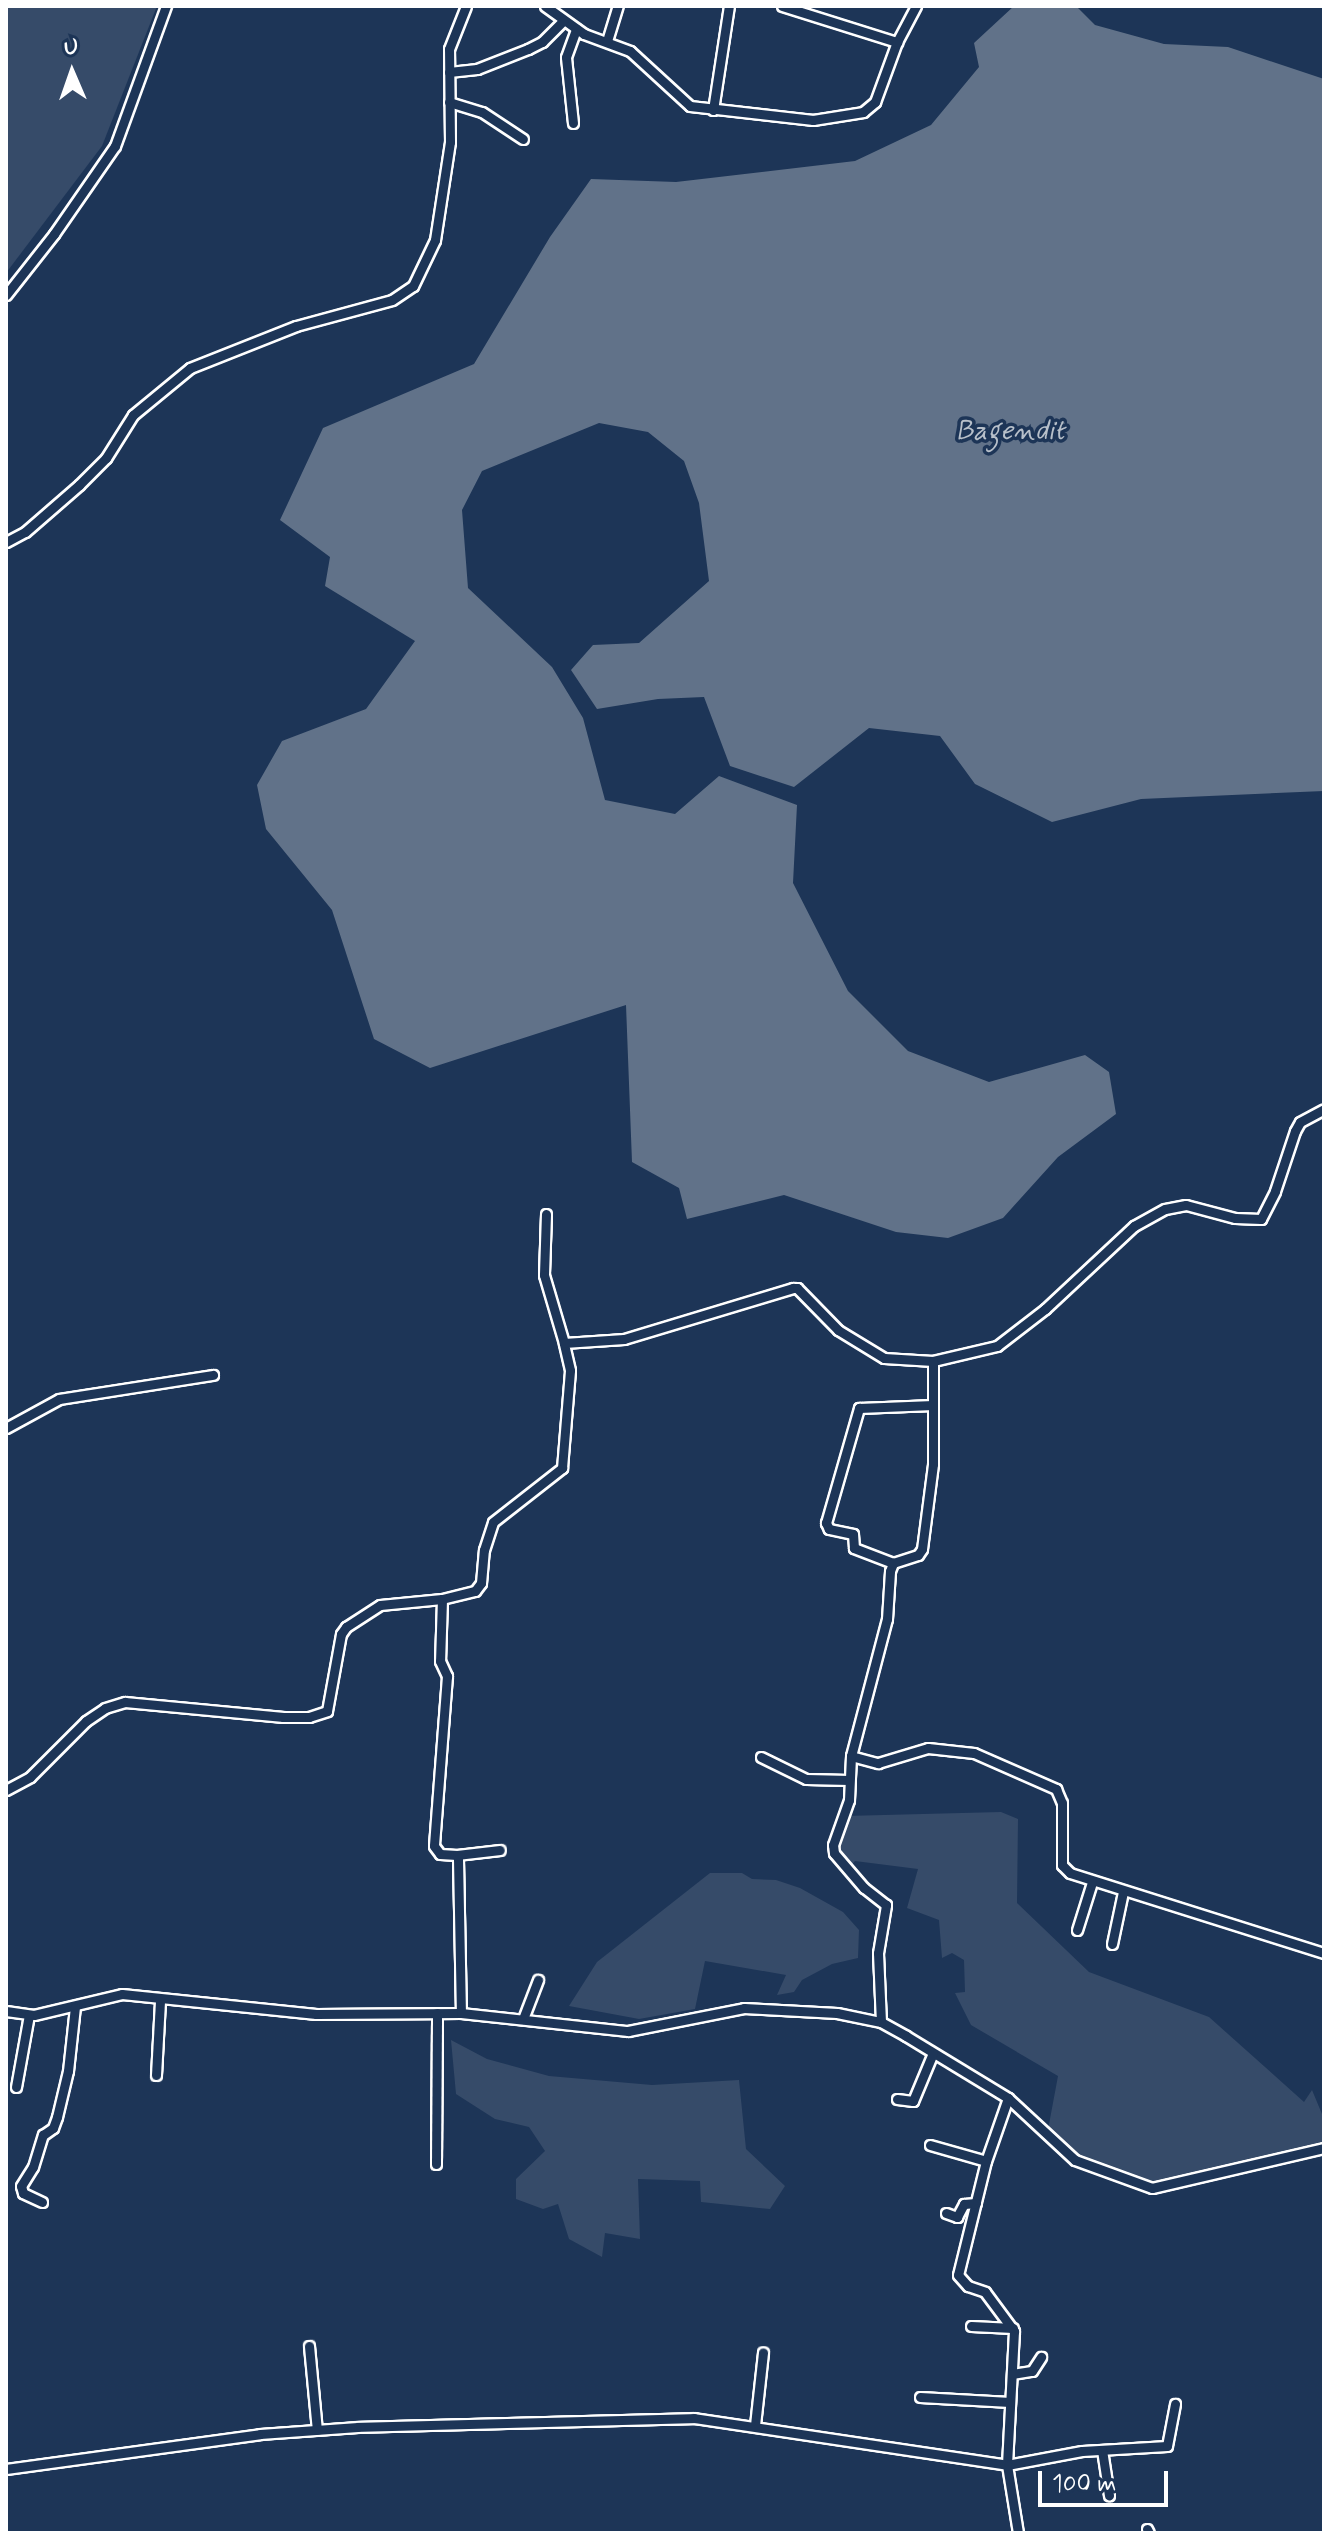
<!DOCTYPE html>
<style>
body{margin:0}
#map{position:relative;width:1330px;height:2539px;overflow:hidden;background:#1d3557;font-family:Mynerve,sans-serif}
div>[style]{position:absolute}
.green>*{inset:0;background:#364b69}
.water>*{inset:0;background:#617289}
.roads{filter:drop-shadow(2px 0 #fff) drop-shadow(-2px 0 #fff) drop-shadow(0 2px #fff) drop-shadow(0 -2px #fff)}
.minor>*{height:9px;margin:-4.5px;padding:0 4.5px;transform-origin:4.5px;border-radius:4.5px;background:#1d3557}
span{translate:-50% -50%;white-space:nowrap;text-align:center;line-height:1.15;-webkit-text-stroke:7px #1d3557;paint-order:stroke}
.water-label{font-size:28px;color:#b8c0ca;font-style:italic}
.frame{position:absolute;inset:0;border:8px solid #fff;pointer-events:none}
.north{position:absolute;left:32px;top:32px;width:80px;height:80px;-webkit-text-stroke:6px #1d3557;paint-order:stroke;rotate:358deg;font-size:22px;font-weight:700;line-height:32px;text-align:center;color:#fff}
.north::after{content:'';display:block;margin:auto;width:28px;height:36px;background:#fff;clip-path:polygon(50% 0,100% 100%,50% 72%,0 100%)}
.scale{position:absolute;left:1038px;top:2471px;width:130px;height:36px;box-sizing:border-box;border:4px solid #fff;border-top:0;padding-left:10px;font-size:24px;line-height:28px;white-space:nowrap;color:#fff;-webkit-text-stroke:6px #1d3557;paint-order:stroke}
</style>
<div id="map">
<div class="green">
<div style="clip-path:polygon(6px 6px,157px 6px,102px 146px,6px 273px)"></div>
<div style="clip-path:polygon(1001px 1812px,1018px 1819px,1017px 1903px,1089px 1972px,1209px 2017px,1304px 2102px,1312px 2090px,1322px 2114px,1324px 2110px,1324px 2148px,1159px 2188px,1084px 2165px,1047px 2135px,1058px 2076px,971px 2025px,955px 1993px,965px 1992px,964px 1960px,952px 1953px,942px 1958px,939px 1920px,907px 1908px,918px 1869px,855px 1861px,849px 1868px,833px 1850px,845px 1816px)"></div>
<div style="clip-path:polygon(710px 1873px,742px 1873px,752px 1879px,776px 1880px,800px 1888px,843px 1912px,859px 1930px,858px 1958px,832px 1964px,802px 1980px,794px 1992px,777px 1995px,786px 1975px,705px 1961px,695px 2009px,639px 2019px,569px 2006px,597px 1962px)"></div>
<div style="clip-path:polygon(451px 2040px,487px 2059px,549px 2076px,652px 2085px,739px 2080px,746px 2149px,785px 2186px,770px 2209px,701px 2202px,700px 2181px,638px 2179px,640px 2239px,605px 2233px,602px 2257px,569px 2239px,558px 2204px,543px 2209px,516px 2199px,516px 2179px,545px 2151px,529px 2127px,495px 2119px,456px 2094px)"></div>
</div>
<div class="water">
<div style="clip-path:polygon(1014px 6px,1076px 6px,1095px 25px,1164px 44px,1228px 47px,1324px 79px,1324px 791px,1141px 799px,1052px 822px,975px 784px,940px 736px,869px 728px,794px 787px,730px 766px,704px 697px,658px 699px,597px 709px,571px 670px,593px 645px,639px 643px,709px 581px,699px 503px,684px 461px,648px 432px,599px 423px,482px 471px,462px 510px,468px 588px,552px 667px,583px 718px,605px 800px,675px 814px,719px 776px,797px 805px,793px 883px,848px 991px,908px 1051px,989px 1082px,1085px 1055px,1109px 1072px,1116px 1114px,1058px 1157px,1003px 1218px,948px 1238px,896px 1232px,784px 1195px,687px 1219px,679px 1188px,632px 1162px,626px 1005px,430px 1068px,374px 1039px,332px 910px,266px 829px,257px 785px,282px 741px,366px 709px,415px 641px,325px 586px,330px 557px,280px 520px,323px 428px,474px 364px,550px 237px,591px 179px,676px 182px,855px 161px,931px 125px,979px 67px,974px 43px)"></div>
</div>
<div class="roads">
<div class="minor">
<div style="left:545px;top:6px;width:48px;rotate:35.7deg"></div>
<div style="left:584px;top:34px;width:49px;rotate:20.3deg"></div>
<div style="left:630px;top:51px;width:81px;rotate:42.5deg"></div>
<div style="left:690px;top:106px;width:124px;rotate:6.5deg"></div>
<div style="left:813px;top:120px;width:51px;rotate:-9.1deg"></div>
<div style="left:863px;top:112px;width:16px;rotate:-40deg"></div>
<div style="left:875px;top:102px;width:64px;rotate:-69.9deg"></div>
<div style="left:897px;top:42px;width:41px;rotate:-62.2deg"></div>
<div style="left:782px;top:6px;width:121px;rotate:17.4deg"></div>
<div style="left:607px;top:41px;width:37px;rotate:-73deg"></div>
<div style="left:449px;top:72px;width:28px;rotate:-6deg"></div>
<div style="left:477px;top:69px;width:55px;rotate:-21.4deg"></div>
<div style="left:528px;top:49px;width:16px;rotate:-27deg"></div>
<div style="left:542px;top:42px;width:30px;rotate:-45deg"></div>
<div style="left:449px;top:102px;width:34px;rotate:17deg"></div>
<div style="left:482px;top:112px;width:49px;rotate:33.4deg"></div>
<div style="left:713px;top:110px;width:105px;rotate:-81.3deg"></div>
<div style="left:573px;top:123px;width:66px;rotate:-96.1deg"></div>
<div style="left:566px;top:57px;width:30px;rotate:-70deg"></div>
<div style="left:6px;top:295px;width:78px;rotate:-51.8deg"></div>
<div style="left:54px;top:234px;width:107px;rotate:-55.3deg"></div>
<div style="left:115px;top:146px;width:149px;rotate:-70deg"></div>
<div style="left:6px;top:542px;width:21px;rotate:-28deg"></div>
<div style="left:25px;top:532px;width:72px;rotate:-41deg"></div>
<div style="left:79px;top:485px;width:38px;rotate:-45deg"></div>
<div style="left:106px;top:458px;width:51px;rotate:-57.9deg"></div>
<div style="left:133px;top:415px;width:74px;rotate:-39.5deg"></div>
<div style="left:190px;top:368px;width:114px;rotate:-21.6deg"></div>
<div style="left:296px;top:326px;width:99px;rotate:-15.2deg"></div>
<div style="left:392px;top:300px;width:25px;rotate:-34deg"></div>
<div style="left:413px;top:286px;width:51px;rotate:-64.4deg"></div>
<div style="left:435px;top:240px;width:99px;rotate:-81.3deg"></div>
<div style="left:450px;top:142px;width:93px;rotate:-90.6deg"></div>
<div style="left:449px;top:49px;width:46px;rotate:-68.4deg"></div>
<div style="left:546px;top:1214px;width:61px;rotate:91.9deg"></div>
<div style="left:544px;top:1275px;width:71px;rotate:73.6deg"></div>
<div style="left:6px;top:1428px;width:60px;rotate:-28.7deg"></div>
<div style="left:59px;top:1399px;width:156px;rotate:-8.9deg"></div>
<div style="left:893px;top:1563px;width:42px;rotate:-159deg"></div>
<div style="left:854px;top:1548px;width:14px;rotate:-94deg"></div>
<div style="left:853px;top:1534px;width:25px;rotate:-168deg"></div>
<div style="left:829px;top:1529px;width:7px;rotate:-117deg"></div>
<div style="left:826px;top:1523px;width:120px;rotate:-74deg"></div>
<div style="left:859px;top:1408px;width:74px;rotate:-2.3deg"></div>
<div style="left:442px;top:1599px;width:62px;rotate:91.8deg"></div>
<div style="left:440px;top:1661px;width:17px;rotate:65deg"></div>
<div style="left:447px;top:1676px;width:170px;rotate:94.4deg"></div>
<div style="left:434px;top:1846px;width:10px;rotate:53deg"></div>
<div style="left:440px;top:1854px;width:17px;rotate:3deg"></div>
<div style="left:457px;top:1855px;width:4px;rotate:76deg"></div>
<div style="left:458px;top:1859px;width:154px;rotate:88.9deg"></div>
<div style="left:851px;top:1756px;width:28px;rotate:15deg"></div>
<div style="left:878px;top:1763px;width:52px;rotate:-16.7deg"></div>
<div style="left:928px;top:1748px;width:46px;rotate:6.2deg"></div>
<div style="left:974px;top:1753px;width:90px;rotate:23.7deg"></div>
<div style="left:1056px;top:1789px;width:15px;rotate:67deg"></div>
<div style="left:1062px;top:1803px;width:62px;rotate:90deg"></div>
<div style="left:1062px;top:1865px;width:11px;rotate:45deg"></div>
<div style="left:1070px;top:1873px;width:266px;rotate:17.5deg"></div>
<div style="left:761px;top:1757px;width:50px;rotate:26.1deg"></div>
<div style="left:806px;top:1779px;width:43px;rotate:1.3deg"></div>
<div style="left:6px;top:1790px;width:27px;rotate:-28deg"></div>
<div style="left:30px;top:1777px;width:79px;rotate:-45deg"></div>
<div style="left:86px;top:1721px;width:23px;rotate:-34deg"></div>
<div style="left:105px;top:1708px;width:21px;rotate:-17deg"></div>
<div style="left:125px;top:1702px;width:159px;rotate:5.4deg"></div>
<div style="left:283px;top:1717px;width:26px"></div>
<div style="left:309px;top:1717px;width:19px;rotate:-18deg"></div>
<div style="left:327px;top:1711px;width:78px;rotate:-79.7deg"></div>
<div style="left:341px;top:1634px;width:9px;rotate:-54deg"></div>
<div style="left:346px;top:1627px;width:40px;rotate:-32.9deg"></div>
<div style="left:380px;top:1605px;width:62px;rotate:-5.5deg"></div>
<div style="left:442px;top:1599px;width:34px;rotate:-14deg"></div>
<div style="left:475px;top:1591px;width:10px;rotate:-53deg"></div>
<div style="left:481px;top:1583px;width:33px;rotate:-85deg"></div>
<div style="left:484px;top:1550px;width:29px;rotate:-72deg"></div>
<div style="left:493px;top:1522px;width:88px;rotate:-38deg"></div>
<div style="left:562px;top:1468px;width:98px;rotate:-85.3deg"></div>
<div style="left:570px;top:1370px;width:28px;rotate:-103deg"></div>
<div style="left:564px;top:1343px;width:60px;rotate:-3.8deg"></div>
<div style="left:624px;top:1339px;width:177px;rotate:-16.8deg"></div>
<div style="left:793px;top:1288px;width:4px"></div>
<div style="left:797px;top:1288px;width:59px;rotate:45.7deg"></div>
<div style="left:838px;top:1330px;width:54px;rotate:31.3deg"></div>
<div style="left:884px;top:1358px;width:49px;rotate:3.5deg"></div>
<div style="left:933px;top:1361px;width:66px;rotate:-13.2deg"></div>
<div style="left:997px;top:1346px;width:61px;rotate:-37.6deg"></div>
<div style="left:1045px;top:1309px;width:122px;rotate:-43deg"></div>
<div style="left:1134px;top:1226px;width:35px;rotate:-29deg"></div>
<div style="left:1165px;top:1209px;width:21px;rotate:-11deg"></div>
<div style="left:1186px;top:1205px;width:51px;rotate:14.9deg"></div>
<div style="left:1235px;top:1218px;width:26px;rotate:2deg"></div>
<div style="left:1261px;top:1219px;width:31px;rotate:-63deg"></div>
<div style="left:1275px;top:1191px;width:63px;rotate:-71.6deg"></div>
<div style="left:1295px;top:1131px;width:10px;rotate:-61deg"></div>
<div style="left:1300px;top:1122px;width:27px;rotate:-28deg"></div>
<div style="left:457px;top:1855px;width:43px;rotate:-6.6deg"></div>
<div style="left:1077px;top:1930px;width:50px;rotate:-72.6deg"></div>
<div style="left:1112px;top:1944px;width:53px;rotate:-78.1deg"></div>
<div style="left:6px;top:2011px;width:28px;rotate:8deg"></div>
<div style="left:34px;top:2015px;width:90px;rotate:-13.4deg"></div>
<div style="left:122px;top:1994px;width:195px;rotate:5.9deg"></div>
<div style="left:316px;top:2014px;width:145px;rotate:-0.4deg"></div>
<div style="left:461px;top:2013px;width:168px;rotate:6.2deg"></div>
<div style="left:628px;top:2031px;width:118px;rotate:-11.2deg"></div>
<div style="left:744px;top:2008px;width:93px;rotate:3.1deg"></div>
<div style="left:837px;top:2013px;width:45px;rotate:11.6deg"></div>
<div style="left:881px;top:2022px;width:29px;rotate:29deg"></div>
<div style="left:906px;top:2036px;width:119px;rotate:31.3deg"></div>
<div style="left:1008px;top:2098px;width:91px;rotate:42.8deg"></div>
<div style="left:1075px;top:2160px;width:82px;rotate:20deg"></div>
<div style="left:1152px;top:2188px;width:177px;rotate:-13.1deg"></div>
<div style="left:523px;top:2019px;width:42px;rotate:-69deg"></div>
<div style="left:881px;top:2022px;width:69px;rotate:-92.5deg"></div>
<div style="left:878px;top:1953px;width:49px;rotate:-80.5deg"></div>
<div style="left:886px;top:1905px;width:28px;rotate:-142deg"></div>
<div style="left:864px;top:1888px;width:46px;rotate:-130.6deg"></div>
<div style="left:834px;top:1853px;width:8px;rotate:-97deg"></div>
<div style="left:833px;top:1845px;width:48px;rotate:-70.4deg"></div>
<div style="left:849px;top:1800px;width:44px;rotate:-87.4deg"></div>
<div style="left:851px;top:1756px;width:142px;rotate:-75.3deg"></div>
<div style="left:887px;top:1619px;width:48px;rotate:-86.4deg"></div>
<div style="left:890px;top:1571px;width:9px;rotate:-69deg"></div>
<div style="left:893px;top:1563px;width:26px;rotate:-18deg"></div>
<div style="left:918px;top:1555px;width:7px;rotate:-56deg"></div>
<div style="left:922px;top:1549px;width:86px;rotate:-82.6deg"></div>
<div style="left:933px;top:1464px;width:103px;rotate:-90deg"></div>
<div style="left:156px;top:2075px;width:75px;rotate:-86.9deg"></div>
<div style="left:16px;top:2087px;width:73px;rotate:-79.8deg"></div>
<div style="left:1008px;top:2098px;width:67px;rotate:109.2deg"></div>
<div style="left:986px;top:2161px;width:117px;rotate:103.8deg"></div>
<div style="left:958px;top:2275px;width:15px;rotate:48deg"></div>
<div style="left:968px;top:2286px;width:18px;rotate:19deg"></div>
<div style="left:985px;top:2292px;width:49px;rotate:53.4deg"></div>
<div style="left:1014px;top:2331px;width:134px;rotate:93deg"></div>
<div style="left:1007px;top:2465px;width:76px;rotate:-10.6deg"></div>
<div style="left:1082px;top:2451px;width:85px;rotate:-3.4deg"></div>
<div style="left:1167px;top:2446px;width:43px;rotate:-79.2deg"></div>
<div style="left:897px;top:2099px;width:16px;rotate:7deg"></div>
<div style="left:913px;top:2101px;width:52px;rotate:-67.4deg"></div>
<div style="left:930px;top:2145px;width:58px;rotate:15.9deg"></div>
<div style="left:436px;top:2164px;width:151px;rotate:-89.6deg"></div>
<div style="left:42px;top:2202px;width:21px;rotate:-155deg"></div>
<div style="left:23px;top:2193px;width:7px;rotate:-106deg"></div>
<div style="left:21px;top:2186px;width:22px;rotate:-58deg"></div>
<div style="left:33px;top:2167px;width:34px;rotate:-73deg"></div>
<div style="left:43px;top:2135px;width:12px;rotate:-35deg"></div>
<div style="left:53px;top:2128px;width:12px;rotate:-70deg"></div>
<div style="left:57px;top:2117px;width:47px;rotate:-76.6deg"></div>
<div style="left:68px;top:2071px;width:64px;rotate:-83.8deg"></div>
<div style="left:946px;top:2213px;width:12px;rotate:20deg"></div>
<div style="left:957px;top:2217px;width:15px;rotate:-62deg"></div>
<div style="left:964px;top:2204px;width:12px;rotate:-5deg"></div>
<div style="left:971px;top:2326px;width:42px;rotate:2.7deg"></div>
<div style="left:309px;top:2346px;width:84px;rotate:84.6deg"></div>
<div style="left:1012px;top:2374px;width:20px;rotate:-9deg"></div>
<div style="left:1032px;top:2371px;width:17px;rotate:-57deg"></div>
<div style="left:920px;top:2397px;width:90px;rotate:3.2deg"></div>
<div style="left:755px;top:2425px;width:73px;rotate:-83.7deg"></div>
<div style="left:1102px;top:2450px;width:46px;rotate:81.2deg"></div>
<div style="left:6px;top:2469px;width:256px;rotate:-7.8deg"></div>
<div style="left:260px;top:2434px;width:98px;rotate:-4.1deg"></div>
<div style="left:358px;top:2427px;width:336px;rotate:-1.5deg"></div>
<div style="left:694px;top:2418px;width:317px;rotate:8.5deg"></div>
<div style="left:1007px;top:2465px;width:69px;rotate:80.8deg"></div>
<div style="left:1147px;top:2529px;width:4px;rotate:63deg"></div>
</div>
</div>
<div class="water-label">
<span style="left:1010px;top:432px">Bagendit</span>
</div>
<div class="frame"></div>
<div class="north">U</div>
<div class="scale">100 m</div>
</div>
